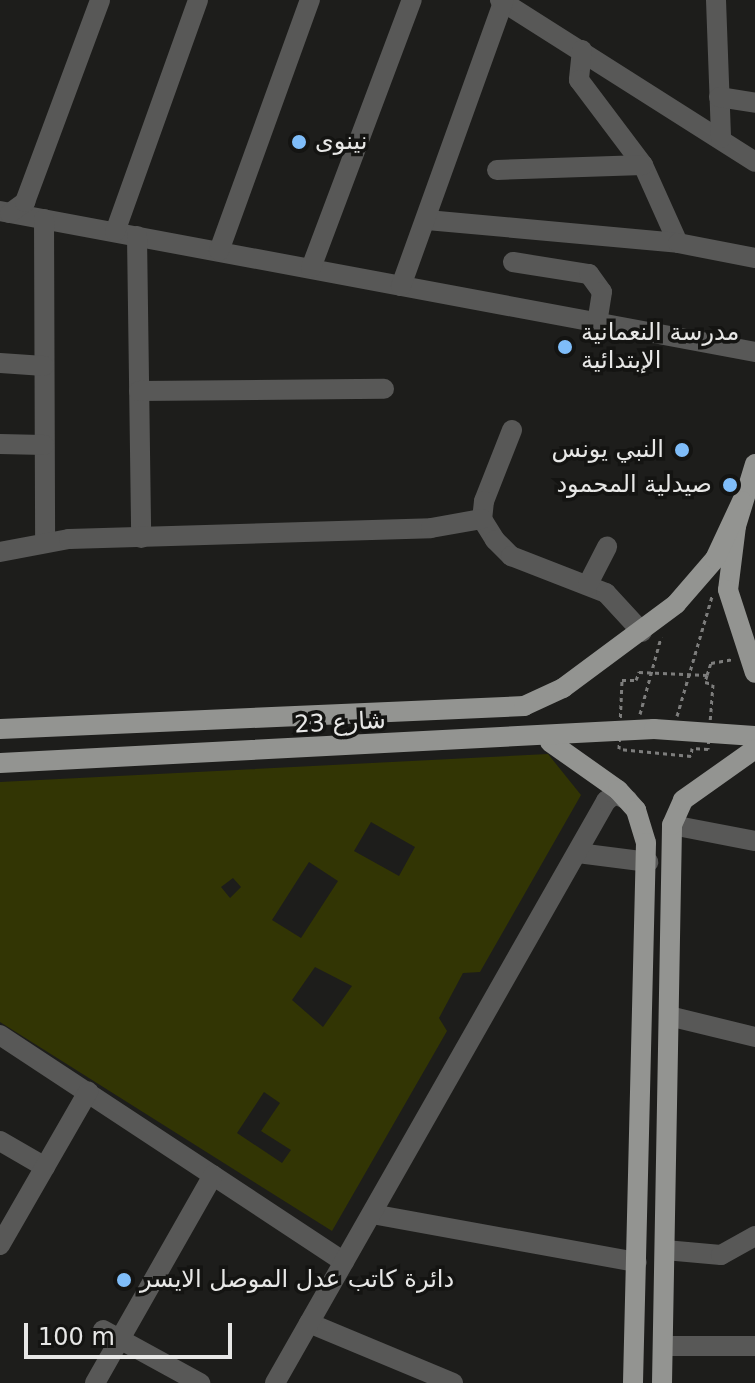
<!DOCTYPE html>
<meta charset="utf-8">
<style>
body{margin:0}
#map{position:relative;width:755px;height:1383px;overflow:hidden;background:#1d1d1b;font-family:"DejaVu Sans",Vazirmatn,sans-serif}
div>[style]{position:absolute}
.green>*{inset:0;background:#323504}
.path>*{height:3px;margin-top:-1.5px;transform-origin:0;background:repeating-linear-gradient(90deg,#7d7d7c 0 4px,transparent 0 8px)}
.minor>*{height:20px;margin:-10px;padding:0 10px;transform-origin:10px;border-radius:10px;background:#585857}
.major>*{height:20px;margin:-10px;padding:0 10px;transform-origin:10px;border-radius:10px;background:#939491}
.dots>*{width:22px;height:22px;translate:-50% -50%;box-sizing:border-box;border:4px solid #141412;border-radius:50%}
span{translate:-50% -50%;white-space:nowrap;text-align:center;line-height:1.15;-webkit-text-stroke:7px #141412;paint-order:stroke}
.poi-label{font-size:24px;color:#e7e7e6}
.left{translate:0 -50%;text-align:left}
.right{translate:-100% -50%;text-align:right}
.street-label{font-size:24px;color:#e7e7e6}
.scale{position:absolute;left:24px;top:1323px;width:208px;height:36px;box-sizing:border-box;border:4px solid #e7e7e6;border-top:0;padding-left:10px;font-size:24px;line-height:28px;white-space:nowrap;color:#e7e7e6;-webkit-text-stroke:6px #141412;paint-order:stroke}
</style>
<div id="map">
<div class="green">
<div style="clip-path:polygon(evenodd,548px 754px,581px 795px,480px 972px,463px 973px,439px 1018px,447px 1031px,332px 1231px,0 1022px,0 782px,548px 754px,371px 822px,415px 847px,399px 876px,354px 851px,371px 822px,548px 754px,309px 862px,338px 881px,301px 938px,272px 920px,309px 862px,548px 754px,233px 878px,241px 887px,230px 898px,221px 887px,233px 878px,548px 754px,315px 967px,352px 986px,323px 1027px,292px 1000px,315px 967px,548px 754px,264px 1092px,280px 1103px,261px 1131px,291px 1150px,282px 1163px,237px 1133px,264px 1092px)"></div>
</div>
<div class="path">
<div style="left:639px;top:672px;width:68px;rotate:2.5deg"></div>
<div style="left:707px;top:675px;width:7px;rotate:106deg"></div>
<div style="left:705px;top:682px;width:8px;rotate:14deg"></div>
<div style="left:713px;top:684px;width:65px;rotate:94.4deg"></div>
<div style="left:708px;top:749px;width:16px;rotate:-176deg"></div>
<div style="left:692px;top:748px;width:8px;rotate:97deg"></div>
<div style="left:691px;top:756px;width:72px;rotate:-174.4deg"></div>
<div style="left:619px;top:749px;width:69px;rotate:-87.5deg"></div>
<div style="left:622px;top:680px;width:14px"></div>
<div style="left:636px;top:680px;width:9px;rotate:-69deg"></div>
<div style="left:707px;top:675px;width:13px;rotate:-72deg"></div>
<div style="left:711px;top:663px;width:23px;rotate:-10deg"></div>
<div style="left:640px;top:714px;width:80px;rotate:-74.7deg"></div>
<div style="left:677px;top:716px;width:125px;rotate:-73.7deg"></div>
</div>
<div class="minor">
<div style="left:500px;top:0;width:302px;rotate:32.4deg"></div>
<div style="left:716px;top:0;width:138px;rotate:87.9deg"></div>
<div style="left:582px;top:50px;width:30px;rotate:96deg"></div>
<div style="left:579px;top:80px;width:106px;rotate:53deg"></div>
<div style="left:643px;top:165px;width:85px;rotate:65.8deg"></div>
<div style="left:719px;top:97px;width:36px;rotate:9deg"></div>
<div style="left:497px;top:170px;width:146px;rotate:-2deg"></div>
<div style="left:0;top:211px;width:768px;rotate:10.58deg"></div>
<div style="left:10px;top:213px;width:19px;rotate:-36deg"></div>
<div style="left:25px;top:202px;width:215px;rotate:-69.6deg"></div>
<div style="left:44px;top:219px;width:323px;rotate:89.8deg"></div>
<div style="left:427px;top:220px;width:252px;rotate:5.2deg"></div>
<div style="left:678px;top:243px;width:78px;rotate:11deg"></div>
<div style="left:115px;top:232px;width:246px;rotate:-70.3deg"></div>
<div style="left:137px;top:236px;width:302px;rotate:89.2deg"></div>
<div style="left:219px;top:251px;width:267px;rotate:-70.1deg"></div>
<div style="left:513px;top:262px;width:77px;rotate:9deg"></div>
<div style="left:589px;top:274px;width:22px;rotate:54deg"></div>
<div style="left:602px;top:292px;width:26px;rotate:99deg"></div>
<div style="left:311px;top:268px;width:286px;rotate:-69.4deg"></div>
<div style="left:401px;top:286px;width:302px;rotate:-70.2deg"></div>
<div style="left:0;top:363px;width:44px;rotate:3.9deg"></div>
<div style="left:139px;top:391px;width:245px;rotate:-0.5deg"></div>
<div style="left:512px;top:430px;width:76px;rotate:111.5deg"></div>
<div style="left:484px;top:501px;width:18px;rotate:96deg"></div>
<div style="left:482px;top:519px;width:25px;rotate:58deg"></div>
<div style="left:495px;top:540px;width:23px;rotate:45deg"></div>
<div style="left:511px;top:556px;width:102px;rotate:21.3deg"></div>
<div style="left:606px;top:593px;width:53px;rotate:47.3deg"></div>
<div style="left:0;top:444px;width:44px;rotate:1.3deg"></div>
<div style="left:0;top:552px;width:70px;rotate:-10.7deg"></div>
<div style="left:69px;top:539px;width:362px;rotate:-1.7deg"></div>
<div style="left:431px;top:528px;width:52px;rotate:-10deg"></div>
<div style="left:588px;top:584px;width:42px;rotate:-62.8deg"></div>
<div style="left:672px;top:825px;width:85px;rotate:10.9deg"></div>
<div style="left:578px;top:853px;width:71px;rotate:7.3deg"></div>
<div style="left:673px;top:1017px;width:84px;rotate:13.7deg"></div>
<div style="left:0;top:1035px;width:412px;rotate:33.4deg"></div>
<div style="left:0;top:1141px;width:52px;rotate:30deg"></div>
<div style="left:372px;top:1214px;width:269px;rotate:10.3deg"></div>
<div style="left:0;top:1245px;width:177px;rotate:-60.1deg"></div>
<div style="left:665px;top:1250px;width:56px;rotate:5.1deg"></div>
<div style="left:721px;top:1255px;width:39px;rotate:-29deg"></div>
<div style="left:309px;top:1323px;width:156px;rotate:22.6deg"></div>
<div style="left:103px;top:1330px;width:111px;rotate:28.7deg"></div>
<div style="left:663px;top:1346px;width:92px"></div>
<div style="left:95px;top:1383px;width:239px;rotate:-60.4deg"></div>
<div style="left:275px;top:1383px;width:670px;rotate:-60.37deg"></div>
<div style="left:606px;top:801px;width:11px;rotate:-38deg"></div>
<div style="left:615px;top:794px;width:14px;rotate:25deg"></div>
</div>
<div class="major">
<div style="left:755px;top:464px;width:65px;rotate:107deg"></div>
<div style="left:736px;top:526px;width:64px;rotate:97.1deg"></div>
<div style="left:728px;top:590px;width:87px;rotate:72deg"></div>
<div style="left:0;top:729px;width:525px;rotate:-2.51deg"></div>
<div style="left:524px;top:706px;width:43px;rotate:-24.8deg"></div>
<div style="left:563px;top:688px;width:141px;rotate:-36.6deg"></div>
<div style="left:676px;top:604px;width:60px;rotate:-49.1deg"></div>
<div style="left:715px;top:559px;width:64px;rotate:-65deg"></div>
<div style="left:550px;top:742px;width:83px;rotate:35.2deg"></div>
<div style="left:618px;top:790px;width:27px;rotate:48deg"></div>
<div style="left:636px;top:810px;width:34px;rotate:73deg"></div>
<div style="left:646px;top:843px;width:540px;rotate:91.38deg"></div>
<div style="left:0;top:763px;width:655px;rotate:-2.98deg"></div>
<div style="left:654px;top:729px;width:101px;rotate:4deg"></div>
<div style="left:662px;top:1383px;width:558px;rotate:-88.97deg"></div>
<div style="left:672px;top:825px;width:27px;rotate:-66deg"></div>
<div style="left:683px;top:800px;width:88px;rotate:-35.3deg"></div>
</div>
<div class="dots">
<div style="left:299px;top:142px;background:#7fbdf9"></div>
<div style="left:565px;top:347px;background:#7fbdf9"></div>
<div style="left:682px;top:450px;background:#7fbdf9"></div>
<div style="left:730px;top:485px;background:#7fbdf9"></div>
<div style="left:124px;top:1280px;background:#7fbdf9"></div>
</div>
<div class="poi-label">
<span class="left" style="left:315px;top:142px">نينوى</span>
<span class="left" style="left:581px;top:347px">مدرسة النعمانية<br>الإبتدائية</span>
<span class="right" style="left:664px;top:450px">النبي يونس</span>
<span class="right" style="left:712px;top:485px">صيدلية المحمود</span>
<span class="left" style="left:140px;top:1280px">دائرة كاتب عدل الموصل الايسر</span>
</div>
<div class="street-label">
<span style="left:340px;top:723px;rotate:-3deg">شارع 23</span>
</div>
<div class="scale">100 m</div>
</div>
